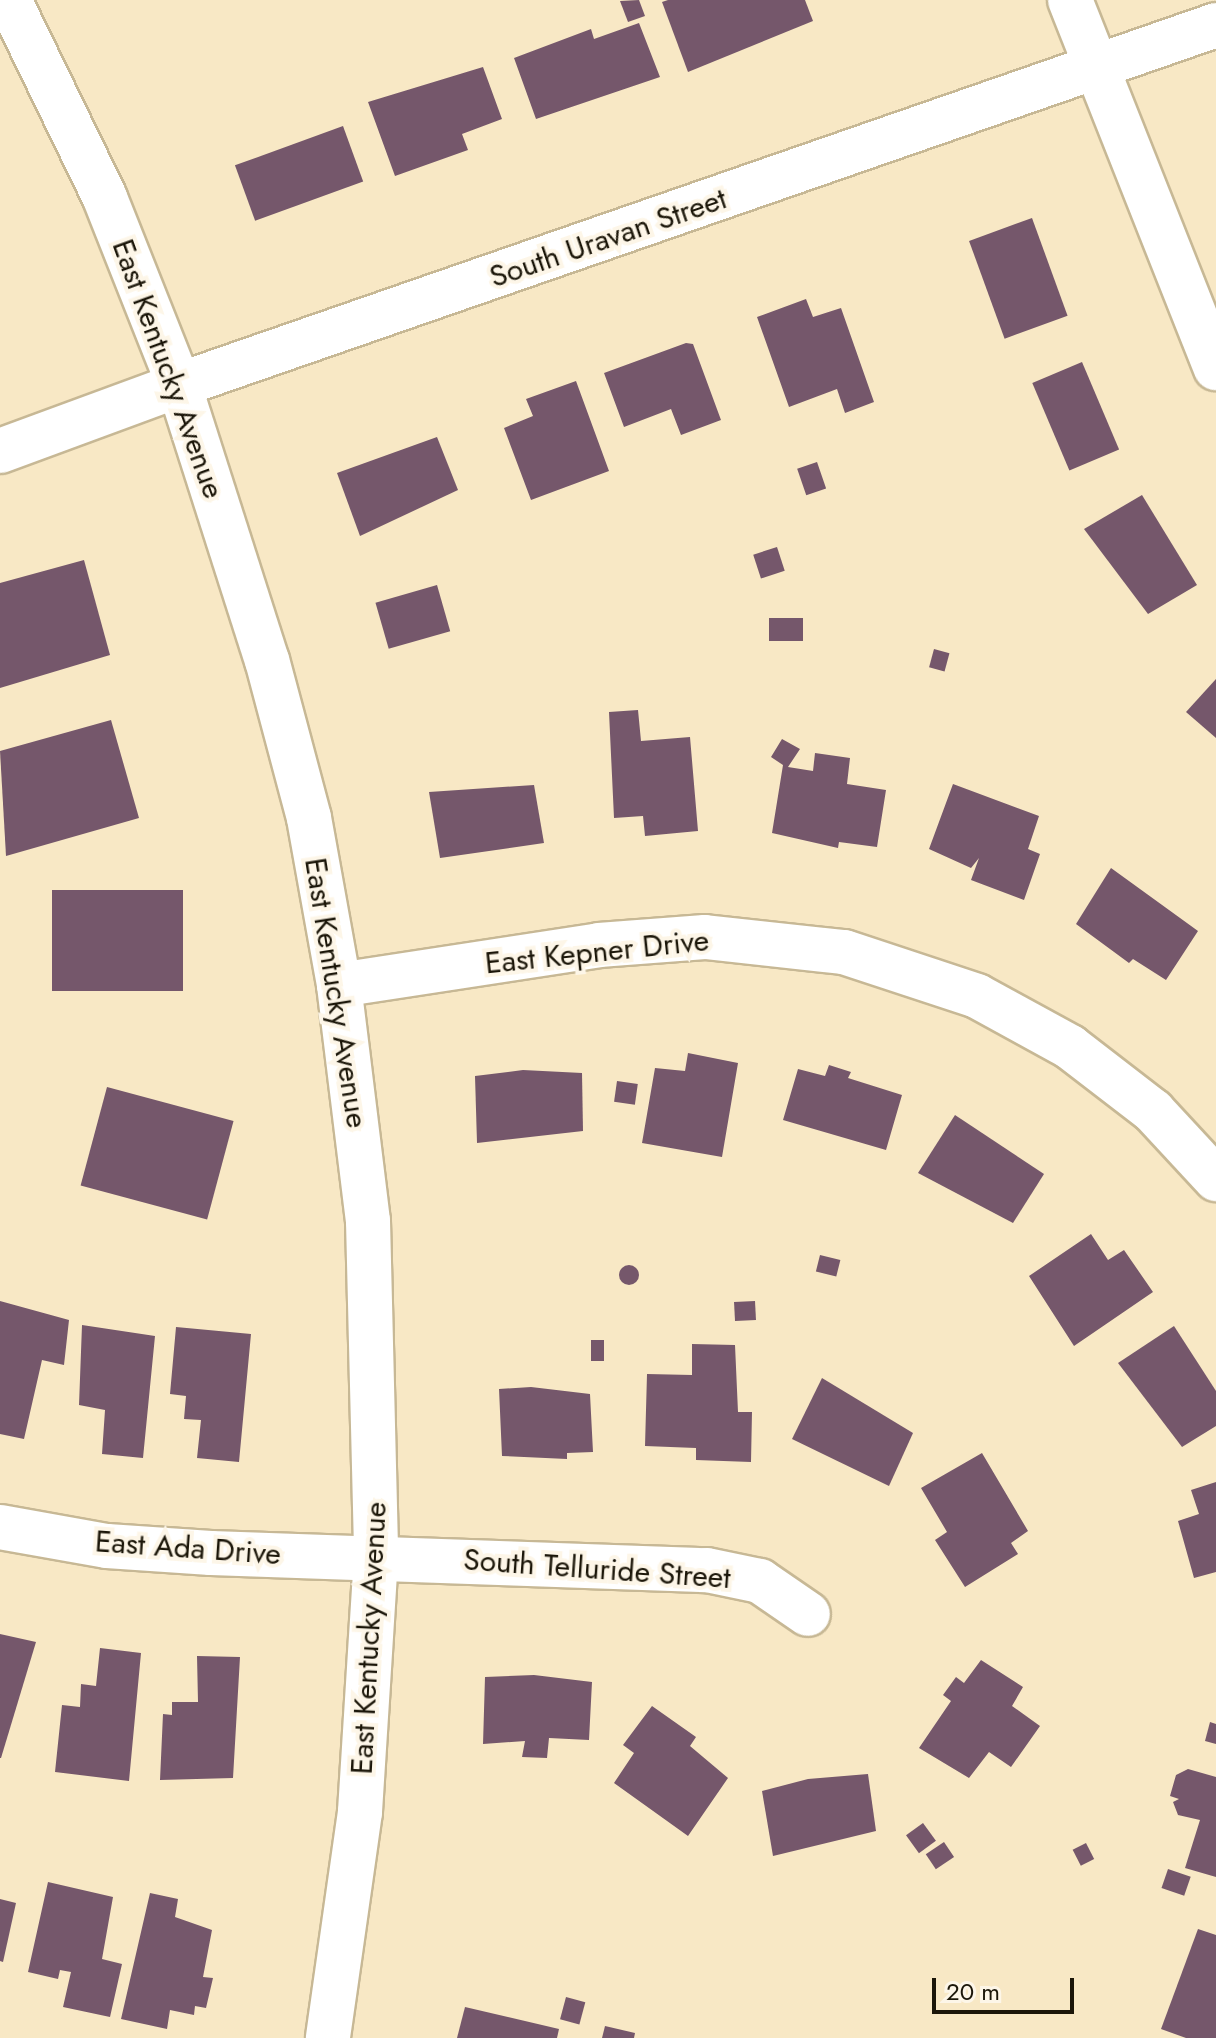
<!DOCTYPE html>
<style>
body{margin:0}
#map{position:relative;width:1216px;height:2038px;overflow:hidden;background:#f8e8c5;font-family:Jost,sans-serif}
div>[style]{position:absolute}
.building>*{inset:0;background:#75576b;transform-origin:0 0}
.round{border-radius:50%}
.roads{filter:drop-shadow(2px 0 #c7b895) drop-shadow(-2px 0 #c7b895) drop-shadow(0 2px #c7b895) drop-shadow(0 -2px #c7b895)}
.minor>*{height:44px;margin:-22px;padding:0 22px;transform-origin:22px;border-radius:22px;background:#fff}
.tertiary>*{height:44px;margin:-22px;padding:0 22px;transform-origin:22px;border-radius:22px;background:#fff}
span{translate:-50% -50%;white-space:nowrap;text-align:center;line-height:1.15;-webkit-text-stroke:8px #fdf6e8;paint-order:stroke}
.street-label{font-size:30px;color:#1b1609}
.scale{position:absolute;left:932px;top:1978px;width:142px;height:36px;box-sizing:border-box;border:4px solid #1b1609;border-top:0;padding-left:10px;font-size:24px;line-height:28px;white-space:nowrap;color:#1b1609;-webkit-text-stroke:6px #fdf6e8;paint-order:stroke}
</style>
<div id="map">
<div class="building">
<div style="clip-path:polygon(639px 0,645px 16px,628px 22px,620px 1px)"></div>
<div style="clip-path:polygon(668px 0,805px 0,813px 21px,688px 72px,662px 2px)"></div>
<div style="clip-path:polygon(639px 23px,660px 77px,536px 119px,514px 58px,591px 29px,594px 39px)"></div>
<div style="clip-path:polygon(483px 67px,502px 119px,462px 134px,468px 150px,395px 176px,368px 102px)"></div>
<div style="left:343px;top:126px;width:59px;height:115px;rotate:70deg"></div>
<div style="left:1032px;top:218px;width:104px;height:67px;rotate:70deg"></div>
<div style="clip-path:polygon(806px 299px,813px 317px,841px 308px,874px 402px,845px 413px,837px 389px,789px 407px,757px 317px)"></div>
<div style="clip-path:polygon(686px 343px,693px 344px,721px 420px,681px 435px,671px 409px,624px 427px,604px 373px)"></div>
<div style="left:1082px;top:362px;width:95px;height:54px;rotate:67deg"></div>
<div style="clip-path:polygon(576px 381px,609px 471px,531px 500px,504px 428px,533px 416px,526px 399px)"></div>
<div style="clip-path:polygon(437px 437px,458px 490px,360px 536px,337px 473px)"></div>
<div style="left:817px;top:462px;width:28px;height:21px;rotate:71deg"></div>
<div style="clip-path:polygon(1142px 495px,1197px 585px,1148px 614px,1084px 529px)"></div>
<div style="left:777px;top:547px;width:25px;height:25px;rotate:72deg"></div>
<div style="clip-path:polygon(84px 560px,110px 655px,0 688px,0 583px)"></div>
<div style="left:437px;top:585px;width:48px;height:64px;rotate:74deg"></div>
<div style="left:769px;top:618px;width:34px;height:23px"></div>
<div style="left:934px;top:649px;width:16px;height:19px;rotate:15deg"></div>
<div style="clip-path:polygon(1216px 679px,1216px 738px,1186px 712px)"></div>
<div style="clip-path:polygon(638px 710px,641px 741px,690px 737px,698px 831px,645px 836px,643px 816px,614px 818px,609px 712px)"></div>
<div style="clip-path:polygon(111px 720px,139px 818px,6px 856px,0 751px)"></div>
<div style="clip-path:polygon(782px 739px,800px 749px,788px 767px,813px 771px,815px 753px,850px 758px,847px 784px,886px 790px,877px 847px,839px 842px,838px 848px,772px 833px,783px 765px,771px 757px)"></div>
<div style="clip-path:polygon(953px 784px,1039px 816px,1028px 849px,1040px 854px,1024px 900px,971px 880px,979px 858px,971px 868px,929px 849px)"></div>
<div style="clip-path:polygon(534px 785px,544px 843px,440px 858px,429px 792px)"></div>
<div style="clip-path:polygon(1111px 868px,1198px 931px,1166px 980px,1133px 959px,1129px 963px,1076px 924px)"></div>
<div style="left:52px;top:890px;width:131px;height:101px"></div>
<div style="clip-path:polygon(688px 1053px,738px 1063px,722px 1157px,642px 1143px,655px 1068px,685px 1071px)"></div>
<div style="clip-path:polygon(829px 1065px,851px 1072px,848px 1078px,902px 1095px,886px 1150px,783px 1120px,798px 1069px,825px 1076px)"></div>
<div style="clip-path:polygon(523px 1070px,582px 1073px,583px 1131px,477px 1143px,475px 1076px)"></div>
<div style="left:617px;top:1081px;width:21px;height:21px;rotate:8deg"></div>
<div style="left:107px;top:1087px;width:131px;height:102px;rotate:15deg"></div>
<div style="clip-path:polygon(955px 1115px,1044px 1174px,1013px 1223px,918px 1173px)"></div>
<div style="clip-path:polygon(1091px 1234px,1108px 1260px,1124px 1250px,1153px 1292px,1074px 1346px,1029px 1276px)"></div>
<div style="left:820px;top:1255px;width:21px;height:17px;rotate:14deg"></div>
<div class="round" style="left:619px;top:1265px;width:20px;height:20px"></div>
<div style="clip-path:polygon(0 1301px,69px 1320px,64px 1365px,42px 1360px,24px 1439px,0 1434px)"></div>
<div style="left:755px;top:1301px;width:19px;height:21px;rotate:87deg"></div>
<div style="clip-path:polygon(82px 1325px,155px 1336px,143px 1458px,102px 1454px,105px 1410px,79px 1405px)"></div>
<div style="clip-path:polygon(1174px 1326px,1216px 1391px,1216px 1426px,1182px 1447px,1118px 1363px)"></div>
<div style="clip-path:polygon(176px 1327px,251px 1334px,239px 1462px,197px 1458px,201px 1420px,184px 1419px,186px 1396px,170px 1394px)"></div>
<div style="left:591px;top:1340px;width:13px;height:21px"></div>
<div style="clip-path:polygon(692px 1344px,735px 1345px,738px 1412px,752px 1412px,751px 1462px,696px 1460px,696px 1448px,645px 1446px,647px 1374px,692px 1375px)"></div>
<div style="clip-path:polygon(822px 1378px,913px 1433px,889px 1486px,792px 1439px)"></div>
<div style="clip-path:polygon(531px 1387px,590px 1394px,593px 1452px,567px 1453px,567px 1459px,502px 1456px,499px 1389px)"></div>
<div style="clip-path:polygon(982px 1453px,1028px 1531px,1011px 1543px,1018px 1554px,965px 1587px,935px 1540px,947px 1532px,921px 1488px)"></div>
<div style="clip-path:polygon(1216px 1482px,1216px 1572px,1194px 1578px,1178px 1521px,1199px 1514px,1191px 1490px)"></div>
<div style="clip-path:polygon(0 1634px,36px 1642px,1px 1758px,0 1758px)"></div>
<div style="clip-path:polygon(100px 1648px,141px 1653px,129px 1781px,55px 1772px,62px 1705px,80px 1707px,81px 1684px,96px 1686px)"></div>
<div style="clip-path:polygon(197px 1656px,240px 1657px,233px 1778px,160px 1780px,163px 1714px,172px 1715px,172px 1702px,198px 1702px)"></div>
<div style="clip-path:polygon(981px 1660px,1023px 1687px,1012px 1706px,1040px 1726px,1011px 1767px,989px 1752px,969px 1778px,919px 1748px,951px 1701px,943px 1695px,956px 1677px,964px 1683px)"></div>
<div style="clip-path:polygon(534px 1675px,592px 1682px,589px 1740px,549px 1738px,547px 1758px,522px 1757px,525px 1741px,483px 1744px,485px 1677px)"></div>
<div style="clip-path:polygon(652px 1706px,696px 1737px,690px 1746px,728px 1778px,688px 1836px,614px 1783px,634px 1753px,623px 1745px)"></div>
<div style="clip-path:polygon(1210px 1722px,1216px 1724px,1216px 1744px,1205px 1741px)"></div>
<div style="clip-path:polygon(1188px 1769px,1216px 1777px,1216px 1877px,1185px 1868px,1200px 1820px,1178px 1815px,1173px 1802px,1179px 1799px,1170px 1796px,1176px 1775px)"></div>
<div style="clip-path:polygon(868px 1774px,876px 1831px,773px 1856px,762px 1791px,808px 1779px)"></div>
<div style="left:923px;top:1823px;width:22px;height:21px;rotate:54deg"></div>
<div style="left:944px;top:1842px;width:18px;height:22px;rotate:56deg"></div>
<div style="left:1086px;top:1843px;width:18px;height:15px;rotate:63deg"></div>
<div style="left:1168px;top:1869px;width:24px;height:20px;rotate:19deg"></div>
<div style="clip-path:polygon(48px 1882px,113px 1897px,102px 1959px,122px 1964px,110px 2017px,63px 2007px,71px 1972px,60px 1970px,58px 1979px,28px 1972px)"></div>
<div style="clip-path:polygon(150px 1893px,178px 1899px,175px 1917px,212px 1930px,203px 1977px,213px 1978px,206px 2008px,195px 2006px,194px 2015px,170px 2010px,167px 2029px,121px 2019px)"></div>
<div style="clip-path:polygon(0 1899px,16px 1903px,3px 1962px,0 1961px)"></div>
<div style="clip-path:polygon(1198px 1929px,1216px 1935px,1216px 2038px,1186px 2038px,1161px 2029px)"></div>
<div style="left:566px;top:1997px;width:20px;height:23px;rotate:15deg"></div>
<div style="clip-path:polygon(465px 2007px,559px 2029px,557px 2038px,457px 2038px)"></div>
<div style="clip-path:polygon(605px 2026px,635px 2033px,634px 2038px,602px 2038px)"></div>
</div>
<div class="roads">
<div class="minor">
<div style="left:1070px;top:0;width:396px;rotate:68.4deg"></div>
<div style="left:0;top:451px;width:191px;rotate:-20.2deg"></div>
<div style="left:339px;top:985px;width:263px;rotate:-8.7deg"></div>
<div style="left:599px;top:945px;width:106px;rotate:-4.3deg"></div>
<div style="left:705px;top:937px;width:140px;rotate:6.2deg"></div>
<div style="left:844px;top:952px;width:140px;rotate:18.3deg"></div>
<div style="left:977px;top:996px;width:106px;rotate:28.7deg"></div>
<div style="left:1070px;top:1047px;width:105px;rotate:37.6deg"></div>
<div style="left:1153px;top:1111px;width:93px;rotate:47.2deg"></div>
<div style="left:0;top:1527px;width:109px;rotate:10.1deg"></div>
<div style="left:107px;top:1546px;width:104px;rotate:3.9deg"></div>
<div style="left:211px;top:1553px;width:496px;rotate:2deg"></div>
<div style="left:707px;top:1570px;width:54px;rotate:11.7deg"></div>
<div style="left:760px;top:1581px;width:58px;rotate:34.5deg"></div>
</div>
<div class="tertiary">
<div style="left:9px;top:0;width:220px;rotate:64.1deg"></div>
<div style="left:105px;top:198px;width:201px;rotate:68.4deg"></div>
<div style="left:179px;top:385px;width:289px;rotate:72.3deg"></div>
<div style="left:267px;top:660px;width:163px;rotate:75.1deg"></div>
<div style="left:309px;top:818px;width:170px;rotate:79.8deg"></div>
<div style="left:339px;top:985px;width:238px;rotate:83deg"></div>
<div style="left:368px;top:1221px;width:336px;rotate:88.6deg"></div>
<div style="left:376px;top:1557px;width:256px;rotate:93.6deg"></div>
<div style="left:360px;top:1812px;width:228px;rotate:98.1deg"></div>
<div style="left:179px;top:385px;width:1098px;rotate:-19.14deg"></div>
</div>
</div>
<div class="street-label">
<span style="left:608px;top:238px;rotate:-19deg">South Uravan Street</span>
<span style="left:168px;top:369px;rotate:70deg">East Kentucky Avenue</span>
<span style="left:597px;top:952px;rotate:-6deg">East Kepner Drive</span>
<span style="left:336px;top:993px;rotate:81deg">East Kentucky Avenue</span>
<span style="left:188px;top:1548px;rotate:4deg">East Ada Drive</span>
<span style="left:597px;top:1569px;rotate:4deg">South Telluride Street</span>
<span style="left:369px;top:1638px;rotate:-87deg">East Kentucky Avenue</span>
</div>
<div class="scale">20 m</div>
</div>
